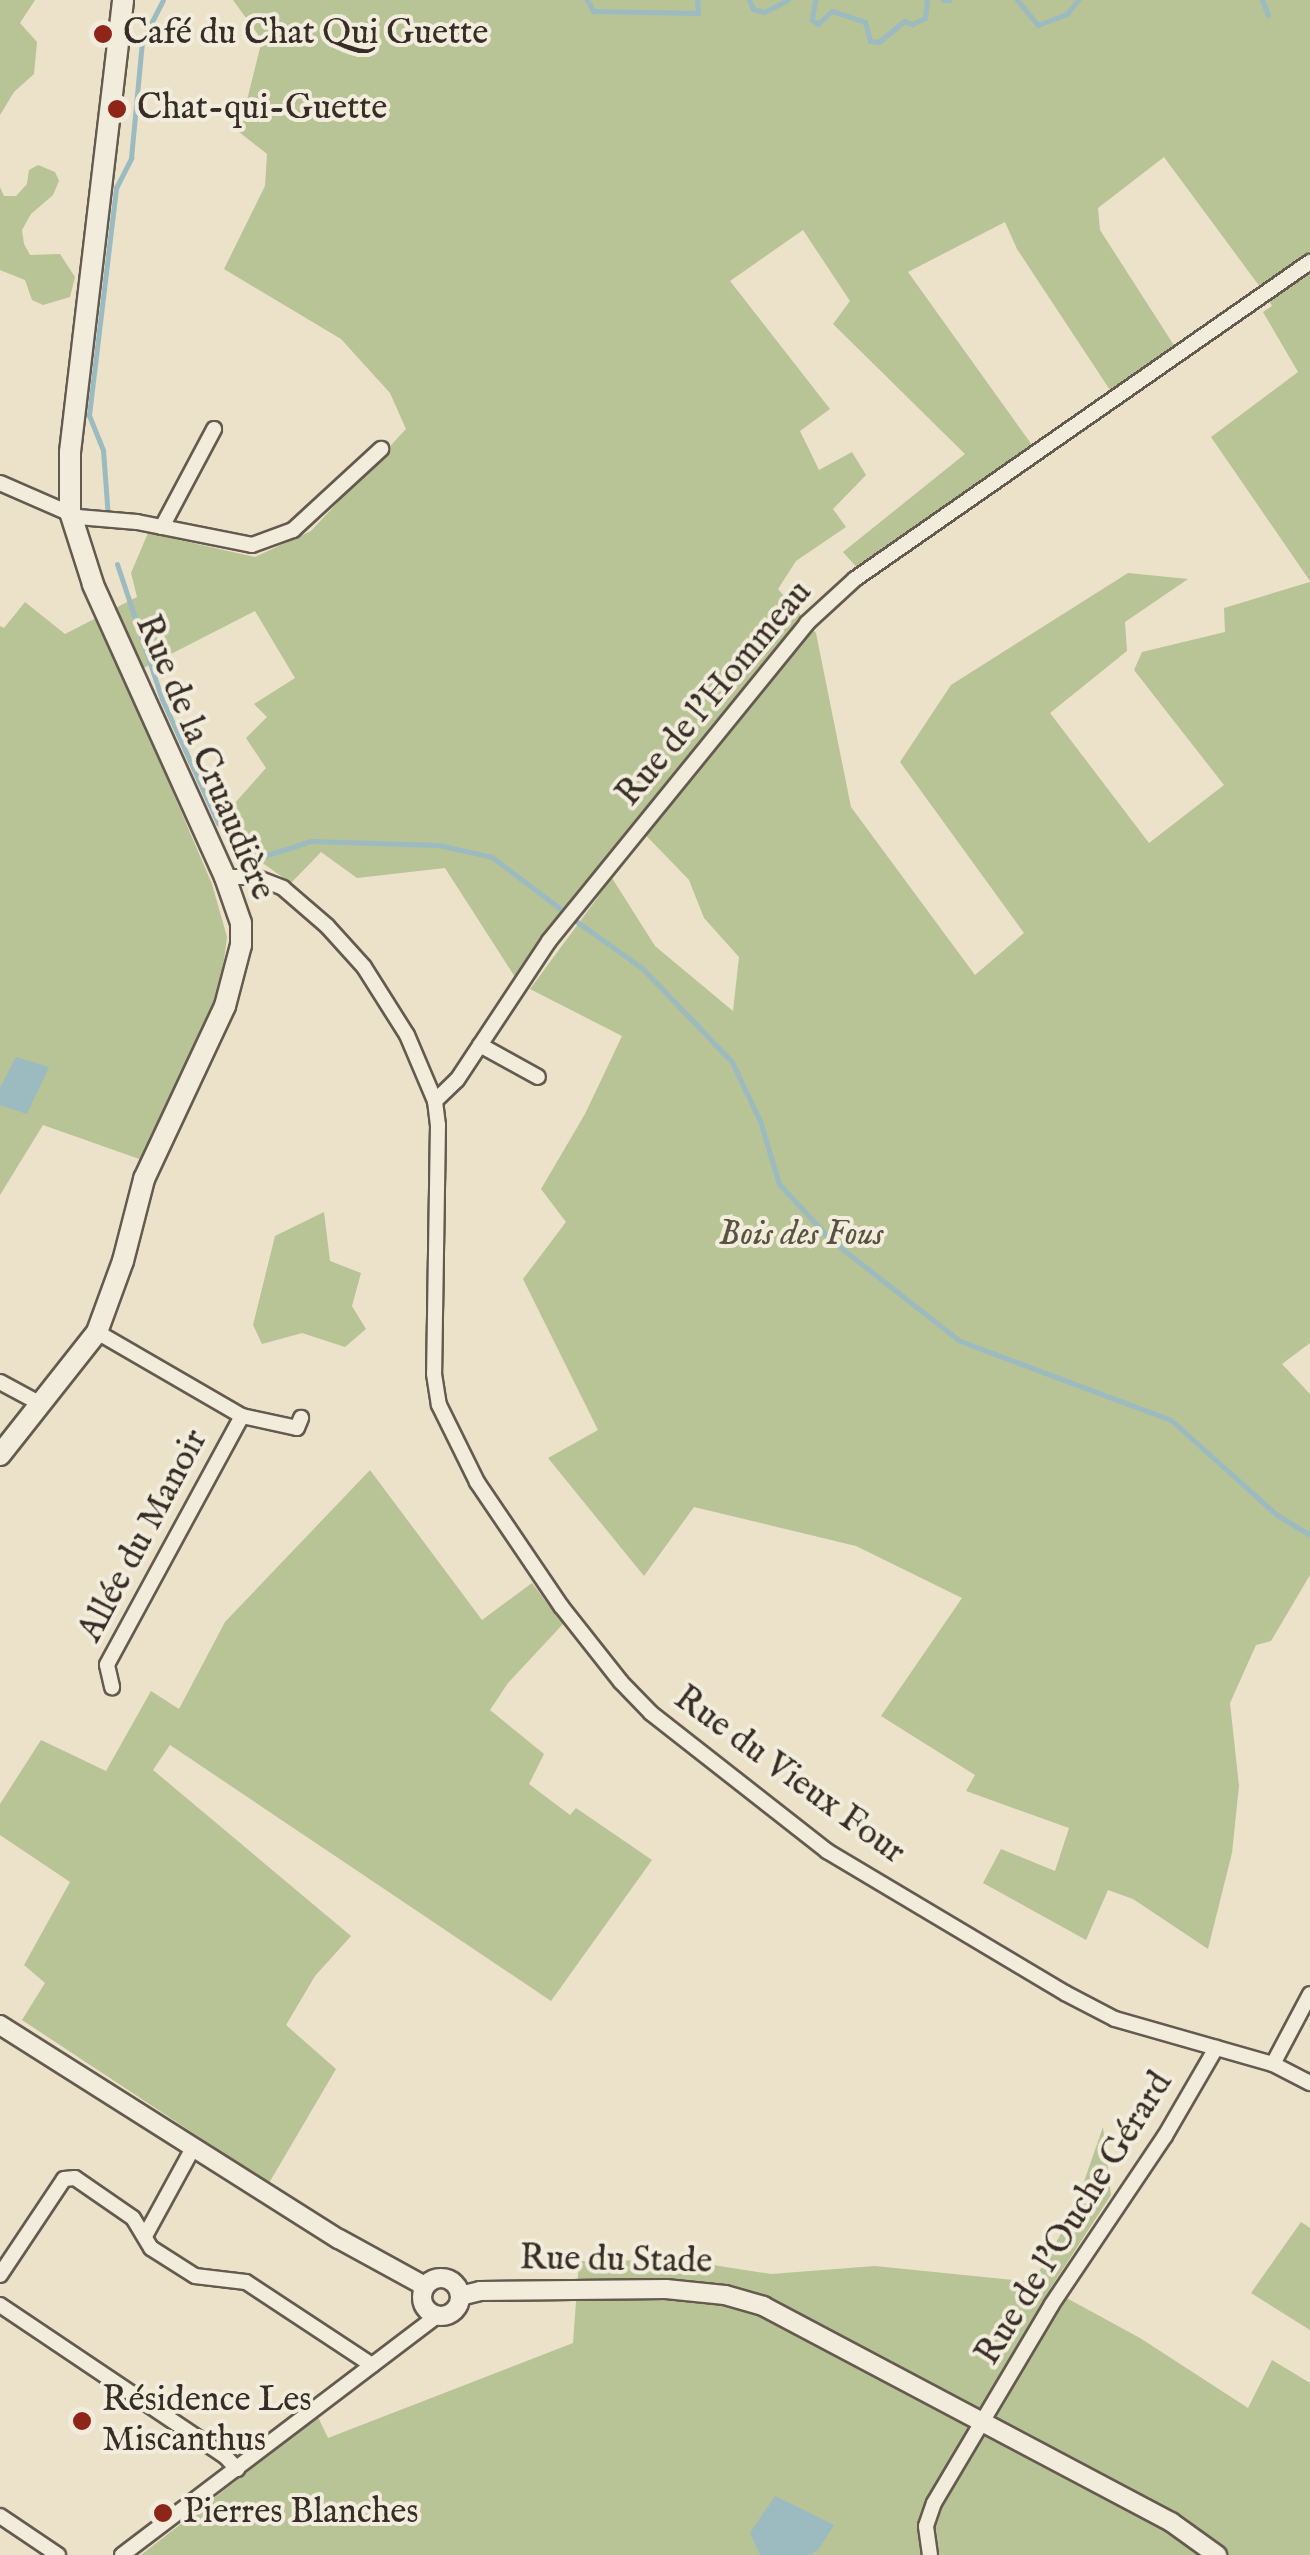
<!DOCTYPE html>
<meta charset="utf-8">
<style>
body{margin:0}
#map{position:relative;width:1310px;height:2555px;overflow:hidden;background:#ebe2c9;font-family:"IM FELL English",serif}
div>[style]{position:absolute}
.green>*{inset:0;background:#b8c396}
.water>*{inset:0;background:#9cbbc0}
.stream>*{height:5px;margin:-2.5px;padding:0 2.5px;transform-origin:2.5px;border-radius:2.5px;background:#9cbbc0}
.roads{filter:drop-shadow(2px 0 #655a4f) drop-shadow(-2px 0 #655a4f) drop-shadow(0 2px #655a4f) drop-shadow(0 -2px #655a4f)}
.minor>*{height:14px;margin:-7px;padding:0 7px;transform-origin:7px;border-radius:7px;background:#f2ecdc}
.tertiary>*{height:18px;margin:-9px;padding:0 9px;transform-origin:9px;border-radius:9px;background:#f2ecdc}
.tertiary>.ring{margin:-9px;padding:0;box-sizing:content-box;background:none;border:18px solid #f2ecdc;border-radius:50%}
.secondary>*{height:20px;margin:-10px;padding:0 10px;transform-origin:10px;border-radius:10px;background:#f2ecdc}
.dots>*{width:28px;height:28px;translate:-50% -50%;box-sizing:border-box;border:5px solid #f2ecdc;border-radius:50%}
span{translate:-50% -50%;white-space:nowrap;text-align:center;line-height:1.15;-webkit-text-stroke:8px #f2ecdc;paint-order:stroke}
.poi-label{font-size:35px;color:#382d26}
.left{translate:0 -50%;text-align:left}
.street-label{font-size:35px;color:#382d26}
.park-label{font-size:35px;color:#585242;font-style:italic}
</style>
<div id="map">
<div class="green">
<div style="clip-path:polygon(0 0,35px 0,20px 23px,37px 42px,34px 74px,14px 92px,0 115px)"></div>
<div style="clip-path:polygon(233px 0,1310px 0,1310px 581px,1211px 437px,1298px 372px,1263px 312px,1272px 306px,1263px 291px,1164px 157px,1098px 208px,1100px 230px,1177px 350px,1112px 393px,1017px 249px,1005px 222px,908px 272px,1032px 445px,860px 571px,843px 552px,965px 454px,833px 324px,850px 301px,803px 230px,730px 281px,830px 409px,800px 431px,819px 470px,852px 452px,866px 475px,833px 509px,846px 527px,796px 561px,778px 589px,816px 633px,851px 807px,975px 975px,1024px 933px,900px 762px,951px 685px,1128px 573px,1188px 579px,1125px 622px,1127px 651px,1050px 713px,1149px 843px,1224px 785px,1134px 670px,1142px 652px,1225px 632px,1224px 608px,1310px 582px,1310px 1343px,1282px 1364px,1310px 1394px,1310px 1575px,1271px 1641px,1256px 1645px,1230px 1703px,1239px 1786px,1232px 1853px,1208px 1949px,1133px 1899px,1108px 1890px,1086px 1940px,983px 1883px,1001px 1849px,1055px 1871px,1069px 1828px,966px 1791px,975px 1775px,881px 1716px,962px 1598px,856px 1546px,694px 1507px,644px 1576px,548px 1458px,598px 1430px,523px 1279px,566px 1222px,541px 1189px,585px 1114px,622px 1036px,530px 989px,612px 878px,655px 946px,733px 1011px,739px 957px,704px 918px,689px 880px,634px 823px,542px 935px,515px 977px,445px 868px,357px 878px,321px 852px,291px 883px,247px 852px,219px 821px,266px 768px,246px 738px,267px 717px,254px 704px,295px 678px,255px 611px,124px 678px,212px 884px,227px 937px,219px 999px,145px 1161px,43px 1125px,0 1195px,0 626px,4px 628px,25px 602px,65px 634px,137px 597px,131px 573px,148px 533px,255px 557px,311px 531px,406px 429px,390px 393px,341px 339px,224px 269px,265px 186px,267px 154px,239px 132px,262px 40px)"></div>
<div style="clip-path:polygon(38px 165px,55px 172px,59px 181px,53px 195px,31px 214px,22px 230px,24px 244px,30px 255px,60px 254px,75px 277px,70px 297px,43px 305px,32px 300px,25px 280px,0 270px,0 187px,4px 196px,16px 196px,27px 184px,29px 170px)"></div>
<div style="clip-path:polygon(324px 1212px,330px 1261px,361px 1273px,352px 1306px,366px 1329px,345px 1347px,302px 1333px,262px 1344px,253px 1325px,275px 1236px)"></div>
<div style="clip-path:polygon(370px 1470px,482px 1620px,532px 1583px,563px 1624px,508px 1683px,490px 1710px,544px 1754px,529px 1784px,570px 1815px,576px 1808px,652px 1860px,551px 2001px,170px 1745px,153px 1770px,351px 1936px,315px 1976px,286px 2025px,336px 2069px,269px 2183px,22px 2020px,45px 1983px,24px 1965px,70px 1882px,0 1835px,0 1804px,41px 1740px,106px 1771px,151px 1691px,179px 1709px,225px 1622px)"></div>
<div style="clip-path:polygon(1103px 2127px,1111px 2195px,1050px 2289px,1140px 2338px,1248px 2408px,1272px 2360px,1310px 2383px,1310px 2555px,141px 2555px,318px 2417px,328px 2438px,573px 2343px,579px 2261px,681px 2260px,771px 2274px,875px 2266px,1033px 2282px,1073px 2213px)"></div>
<div style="clip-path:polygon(1301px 2222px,1310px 2228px,1310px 2330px,1251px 2293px)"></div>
</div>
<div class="water">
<div style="clip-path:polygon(16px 1057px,49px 1067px,27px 1114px,0 1105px,0 1088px)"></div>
<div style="clip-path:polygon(775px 2496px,834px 2525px,818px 2550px,810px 2555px,760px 2555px,750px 2533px)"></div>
</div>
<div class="stream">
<div style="left:587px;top:0;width:13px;rotate:61deg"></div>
<div style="left:593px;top:11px;width:105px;rotate:1.1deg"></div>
<div style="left:698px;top:13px;width:13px;rotate:-94deg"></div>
<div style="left:749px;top:0;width:10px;rotate:66deg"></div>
<div style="left:753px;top:9px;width:11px;rotate:15deg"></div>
<div style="left:764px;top:12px;width:27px;rotate:-27deg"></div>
<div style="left:815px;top:0;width:20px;rotate:99deg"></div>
<div style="left:812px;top:20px;width:7px;rotate:34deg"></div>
<div style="left:818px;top:24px;width:19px;rotate:-43deg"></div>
<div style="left:832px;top:11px;width:35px;rotate:18deg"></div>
<div style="left:865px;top:22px;width:20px;rotate:75deg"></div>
<div style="left:870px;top:41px;width:9px;rotate:6deg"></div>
<div style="left:879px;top:42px;width:33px;rotate:-40deg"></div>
<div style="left:904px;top:21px;width:9px;rotate:21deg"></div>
<div style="left:912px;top:24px;width:14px;rotate:-25deg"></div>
<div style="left:925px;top:18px;width:18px;rotate:-84deg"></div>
<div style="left:943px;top:0;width:6px"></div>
<div style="left:1017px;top:0;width:33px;rotate:50deg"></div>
<div style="left:1038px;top:25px;width:31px;rotate:-21deg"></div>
<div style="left:1067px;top:14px;width:18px;rotate:-52deg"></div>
<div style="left:1262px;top:0;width:16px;rotate:68deg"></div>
<div style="left:108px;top:518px;width:68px;rotate:-94.2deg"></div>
<div style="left:103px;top:450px;width:38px;rotate:-112deg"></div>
<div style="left:89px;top:415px;width:229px;rotate:-83.2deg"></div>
<div style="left:116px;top:188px;width:34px;rotate:-63deg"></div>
<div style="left:131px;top:158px;width:118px;rotate:-84.6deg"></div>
<div style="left:142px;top:41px;width:46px;rotate:-62.9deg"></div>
<div style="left:117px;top:564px;width:142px;rotate:71.6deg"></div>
<div style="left:162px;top:699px;width:136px;rotate:65.7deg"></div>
<div style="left:218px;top:823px;width:57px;rotate:35.7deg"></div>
<div style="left:264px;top:856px;width:49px;rotate:-17.7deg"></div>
<div style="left:311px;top:841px;width:127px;rotate:1.8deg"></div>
<div style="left:438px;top:845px;width:55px;rotate:12.5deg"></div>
<div style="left:492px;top:857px;width:94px;rotate:37.2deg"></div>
<div style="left:576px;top:921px;width:81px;rotate:35.5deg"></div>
<div style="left:642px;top:968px;width:130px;rotate:46.2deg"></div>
<div style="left:732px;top:1062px;width:65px;rotate:64.6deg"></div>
<div style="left:760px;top:1121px;width:66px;rotate:73.2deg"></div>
<div style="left:779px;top:1184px;width:76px;rotate:47.1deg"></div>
<div style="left:831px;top:1240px;width:164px;rotate:38.1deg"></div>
<div style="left:960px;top:1341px;width:225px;rotate:20.5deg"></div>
<div style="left:1171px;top:1420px;width:142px;rotate:41.9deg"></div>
<div style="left:1277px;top:1515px;width:39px;rotate:31deg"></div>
</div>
<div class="roads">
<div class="minor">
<div style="left:0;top:483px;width:85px;rotate:23.6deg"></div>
<div style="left:78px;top:517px;width:59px;rotate:4.8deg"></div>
<div style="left:137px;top:522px;width:117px;rotate:11.3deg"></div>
<div style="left:252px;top:545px;width:44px;rotate:-20.1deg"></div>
<div style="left:293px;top:530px;width:120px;rotate:-42.6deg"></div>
<div style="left:162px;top:527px;width:111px;rotate:-62deg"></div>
<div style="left:225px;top:877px;width:30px"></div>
<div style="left:255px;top:877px;width:30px;rotate:21deg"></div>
<div style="left:283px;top:888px;width:58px;rotate:40.8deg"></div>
<div style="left:327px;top:926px;width:55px;rotate:47.9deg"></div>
<div style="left:364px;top:967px;width:80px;rotate:57.7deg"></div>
<div style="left:407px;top:1035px;width:72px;rotate:67deg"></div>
<div style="left:435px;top:1101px;width:24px;rotate:83deg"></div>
<div style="left:438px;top:1125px;width:249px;rotate:90.9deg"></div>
<div style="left:434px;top:1374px;width:31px;rotate:81deg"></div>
<div style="left:439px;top:1405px;width:86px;rotate:63.7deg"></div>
<div style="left:477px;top:1482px;width:150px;rotate:55.9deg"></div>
<div style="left:561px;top:1606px;width:97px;rotate:51.7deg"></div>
<div style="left:621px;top:1682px;width:43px;rotate:45.9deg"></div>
<div style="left:651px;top:1713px;width:224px;rotate:38.1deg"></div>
<div style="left:827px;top:1851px;width:277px;rotate:30.8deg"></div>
<div style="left:1065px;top:1993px;width:56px;rotate:27.5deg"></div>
<div style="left:1115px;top:2019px;width:164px;rotate:15.9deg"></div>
<div style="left:1273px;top:2064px;width:42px;rotate:27.2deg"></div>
<div style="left:480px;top:1045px;width:66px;rotate:28.9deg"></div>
<div style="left:435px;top:1101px;width:30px;rotate:-44deg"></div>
<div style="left:457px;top:1080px;width:167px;rotate:-56.5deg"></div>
<div style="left:549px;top:941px;width:409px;rotate:-50.9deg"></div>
<div style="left:807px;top:623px;width:65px;rotate:-42.5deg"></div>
<div style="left:855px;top:579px;width:555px;rotate:-34.87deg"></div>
<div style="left:97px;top:1332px;width:168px;rotate:30.1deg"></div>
<div style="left:242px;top:1416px;width:283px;rotate:118.5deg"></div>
<div style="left:107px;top:1665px;width:23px;rotate:77deg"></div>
<div style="left:0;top:1382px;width:44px;rotate:28.3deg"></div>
<div style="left:242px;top:1416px;width:56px;rotate:12.3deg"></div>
<div style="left:297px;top:1428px;width:11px;rotate:-68deg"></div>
<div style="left:1273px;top:2064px;width:79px;rotate:-62.1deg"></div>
<div style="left:145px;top:2236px;width:100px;rotate:-61.4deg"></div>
<div style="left:0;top:2275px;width:115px;rotate:-56.3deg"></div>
<div style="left:64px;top:2179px;width:11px;rotate:-5deg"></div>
<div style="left:75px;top:2178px;width:70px;rotate:34.6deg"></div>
<div style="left:133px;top:2218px;width:35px;rotate:59deg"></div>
<div style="left:151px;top:2248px;width:52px;rotate:32.5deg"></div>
<div style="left:195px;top:2276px;width:51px;rotate:6.7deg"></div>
<div style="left:246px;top:2282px;width:151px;rotate:33.4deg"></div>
<div style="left:0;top:2305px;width:271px;rotate:33.9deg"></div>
<div style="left:225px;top:2456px;width:18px;rotate:47deg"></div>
<div style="left:0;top:2516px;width:70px;rotate:33.9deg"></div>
<div style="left:122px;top:2555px;width:395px;rotate:-37.2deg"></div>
<div style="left:930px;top:2555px;width:29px;rotate:-98deg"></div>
<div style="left:926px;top:2526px;width:24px;rotate:-71deg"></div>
<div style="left:934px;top:2503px;width:231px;rotate:-59.3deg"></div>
<div style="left:1052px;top:2304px;width:202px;rotate:-56.1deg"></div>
<div style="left:1165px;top:2136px;width:102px;rotate:-59.9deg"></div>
</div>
<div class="tertiary">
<div style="left:0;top:2025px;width:401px;rotate:32.3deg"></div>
<div style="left:339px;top:2239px;width:98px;rotate:28.7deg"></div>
<div class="ring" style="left:422px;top:2278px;width:20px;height:20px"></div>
<div style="left:460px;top:2296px;width:21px;rotate:-14deg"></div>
<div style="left:480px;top:2291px;width:186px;rotate:-0.6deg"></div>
<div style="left:666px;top:2289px;width:59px;rotate:5.8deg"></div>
<div style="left:725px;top:2295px;width:40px;rotate:16deg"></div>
<div style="left:763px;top:2306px;width:462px;rotate:27.9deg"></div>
<div style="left:1171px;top:2522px;width:57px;rotate:35.7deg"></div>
</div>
<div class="secondary">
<div style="left:0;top:1455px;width:157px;rotate:-51.7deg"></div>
<div style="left:97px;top:1332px;width:76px;rotate:-69.9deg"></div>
<div style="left:123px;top:1261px;width:85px;rotate:-75.6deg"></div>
<div style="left:144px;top:1179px;width:191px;rotate:-64.9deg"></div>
<div style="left:225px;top:1006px;width:63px;rotate:-75.3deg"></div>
<div style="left:241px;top:945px;width:22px;rotate:-90deg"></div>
<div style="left:241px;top:923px;width:49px;rotate:-109.2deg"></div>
<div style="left:225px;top:877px;width:321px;rotate:-114.3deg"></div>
<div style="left:93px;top:584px;width:76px;rotate:-107.7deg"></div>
<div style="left:70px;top:512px;width:60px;rotate:-90deg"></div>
<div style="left:70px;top:452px;width:455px;rotate:-83.3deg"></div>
</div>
</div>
<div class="dots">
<div style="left:103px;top:34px;background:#8f2418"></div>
<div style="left:117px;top:109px;background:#8f2418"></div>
<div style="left:82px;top:2421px;background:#8f2418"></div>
<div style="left:163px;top:2513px;background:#8f2418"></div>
</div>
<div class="poi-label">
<span class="left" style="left:123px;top:34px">Café du Chat Qui Guette</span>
<span class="left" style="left:137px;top:109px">Chat-qui-Guette</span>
<span class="left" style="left:102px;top:2421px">Résidence Les<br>Miscanthus</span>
<span class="left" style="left:183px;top:2513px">Pierres Blanches</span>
</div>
<div class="street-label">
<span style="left:715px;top:694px;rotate:-50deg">Rue de l'Hommeau</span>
<span style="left:204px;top:758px;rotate:67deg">Rue de la Cruaudière</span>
<span style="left:144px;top:1536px;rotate:-62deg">Allée du Manoir</span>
<span style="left:789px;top:1776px;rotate:36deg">Rue du Vieux Four</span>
<span style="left:1075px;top:2219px;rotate:-58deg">Rue de l'Ouche Gérard</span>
<span style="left:616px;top:2261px;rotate:1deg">Rue du Stade</span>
</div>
<div class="park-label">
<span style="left:801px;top:1235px">Bois des Fous</span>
</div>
</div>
